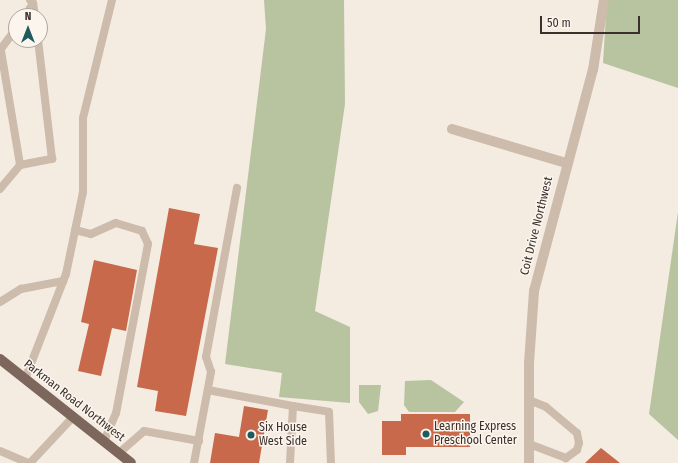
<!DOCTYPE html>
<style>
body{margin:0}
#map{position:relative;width:678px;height:463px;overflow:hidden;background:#f4ebe1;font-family:"Fira Sans Condensed",sans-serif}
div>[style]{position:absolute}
.green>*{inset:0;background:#b8c4a0}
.building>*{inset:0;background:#c8694b}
.service>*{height:8px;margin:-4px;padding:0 4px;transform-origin:4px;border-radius:4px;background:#cdbbac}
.minor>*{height:10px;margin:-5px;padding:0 5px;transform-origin:5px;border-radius:5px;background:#cdbbac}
.primary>*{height:10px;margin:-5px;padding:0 5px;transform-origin:5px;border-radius:5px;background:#7d675c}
.dots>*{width:11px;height:11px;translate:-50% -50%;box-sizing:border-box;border:2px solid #fbf5ee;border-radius:50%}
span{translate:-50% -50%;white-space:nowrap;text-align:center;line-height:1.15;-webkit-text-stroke:3px #fbf5ee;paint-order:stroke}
.street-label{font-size:12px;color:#3b302b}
.poi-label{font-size:12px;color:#3b302b}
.left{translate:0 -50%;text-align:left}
.north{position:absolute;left:8px;top:8px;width:40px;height:40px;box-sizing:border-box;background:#fbf5ee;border:1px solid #aea6a0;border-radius:50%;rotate:0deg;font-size:11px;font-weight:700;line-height:16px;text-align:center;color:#3b302b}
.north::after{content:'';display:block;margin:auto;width:14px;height:18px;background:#1f5a5e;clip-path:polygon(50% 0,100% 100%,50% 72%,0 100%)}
.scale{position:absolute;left:540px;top:16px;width:100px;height:18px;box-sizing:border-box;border:2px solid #3b302b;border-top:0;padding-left:5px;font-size:12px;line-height:14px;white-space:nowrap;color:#3b302b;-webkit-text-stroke:3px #fbf5ee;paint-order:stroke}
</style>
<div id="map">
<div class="green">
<div style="clip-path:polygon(264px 0,344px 0,345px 104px,315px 311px,350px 327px,350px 403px,279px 397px,282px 373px,225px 364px,266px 29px)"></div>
<div style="clip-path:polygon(607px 0,678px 0,678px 88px,603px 63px)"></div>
<div style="clip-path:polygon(678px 212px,678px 440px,649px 414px)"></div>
<div style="clip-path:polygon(431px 380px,464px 402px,455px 412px,409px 412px,404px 405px,405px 381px)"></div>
<div style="clip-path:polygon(359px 385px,381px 385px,378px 411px,368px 414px,359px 402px)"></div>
</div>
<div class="building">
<div style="clip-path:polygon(169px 208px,200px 214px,194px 244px,218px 248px,186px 416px,155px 411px,158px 391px,137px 387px)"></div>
<div style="clip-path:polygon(94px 260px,137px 270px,126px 331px,112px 328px,101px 376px,78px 371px,89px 324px,81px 322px)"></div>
<div style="clip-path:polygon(244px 406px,268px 410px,259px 463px,210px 463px,215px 433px,239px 437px)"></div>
<div style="clip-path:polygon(401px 414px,470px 414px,470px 447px,406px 447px,406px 455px,382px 455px,382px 421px,401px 421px)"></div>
<div style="clip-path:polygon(601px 448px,620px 463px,585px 463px)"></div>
</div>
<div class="service">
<div style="left:33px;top:3px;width:13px;rotate:81deg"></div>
<div style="left:25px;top:16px;width:15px;rotate:-58deg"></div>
<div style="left:33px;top:3px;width:4px;rotate:-135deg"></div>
<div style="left:0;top:50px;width:26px;rotate:-53deg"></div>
<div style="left:1px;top:51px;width:116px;rotate:80.5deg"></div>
<div style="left:0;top:189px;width:31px;rotate:-50deg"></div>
<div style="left:20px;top:165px;width:33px;rotate:-11deg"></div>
<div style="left:52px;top:159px;width:120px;rotate:-96.7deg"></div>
<div style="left:75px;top:230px;width:16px;rotate:14deg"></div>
<div style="left:91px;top:234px;width:27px;rotate:-24deg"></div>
<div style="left:116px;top:223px;width:27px;rotate:17deg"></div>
<div style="left:142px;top:231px;width:14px;rotate:65deg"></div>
<div style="left:148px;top:244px;width:172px;rotate:100.7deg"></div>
<div style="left:116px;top:413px;width:30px;rotate:113deg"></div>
<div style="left:0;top:302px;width:25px;rotate:-32deg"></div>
<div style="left:21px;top:289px;width:43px;rotate:-10.8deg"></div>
<div style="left:25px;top:379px;width:113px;rotate:-68.7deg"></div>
<div style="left:66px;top:274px;width:84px;rotate:-78.3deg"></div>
<div style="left:83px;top:192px;width:74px;rotate:-90deg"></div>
<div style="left:83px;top:118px;width:122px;rotate:-76.2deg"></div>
<div style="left:208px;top:390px;width:86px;rotate:10.7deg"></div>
<div style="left:529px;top:400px;width:18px;rotate:22deg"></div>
<div style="left:546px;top:407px;width:40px;rotate:40deg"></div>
<div style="left:577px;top:433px;width:10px;rotate:79deg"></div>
<div style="left:579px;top:443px;width:7px;rotate:106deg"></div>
<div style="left:577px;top:450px;width:14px;rotate:144deg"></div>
<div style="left:566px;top:458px;width:40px;rotate:-159deg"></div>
<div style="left:0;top:451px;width:30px;rotate:23deg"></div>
<div style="left:119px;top:453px;width:33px;rotate:-41deg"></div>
<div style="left:144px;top:431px;width:56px;rotate:10.3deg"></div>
<div style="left:30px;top:463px;width:63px;rotate:-46.9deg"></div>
<div style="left:194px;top:463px;width:93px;rotate:-79.4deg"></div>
<div style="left:211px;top:372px;width:16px;rotate:-108deg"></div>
<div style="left:206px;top:357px;width:172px;rotate:-79.6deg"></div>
<div style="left:290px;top:463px;width:57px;rotate:-87deg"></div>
<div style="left:293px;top:406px;width:36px;rotate:9deg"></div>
<div style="left:329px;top:412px;width:51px;rotate:87.8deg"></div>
</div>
<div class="minor">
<div style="left:452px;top:129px;width:119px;rotate:16.6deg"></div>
<div style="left:529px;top:463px;width:100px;rotate:-90deg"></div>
<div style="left:529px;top:363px;width:72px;rotate:-86deg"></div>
<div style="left:534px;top:291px;width:229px;rotate:-75.1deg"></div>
<div style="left:593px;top:70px;width:71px;rotate:-81.1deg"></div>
</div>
<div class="primary">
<div style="left:0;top:359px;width:167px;rotate:38.4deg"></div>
</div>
<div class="dots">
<div style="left:426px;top:434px;background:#1f5a5e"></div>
<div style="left:251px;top:435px;background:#1f5a5e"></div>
</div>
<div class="street-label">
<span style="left:537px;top:226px;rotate:-76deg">Coit Drive Northwest</span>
<span style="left:74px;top:401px;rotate:38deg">Parkman Road Northwest</span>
</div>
<div class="poi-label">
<span class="left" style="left:434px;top:434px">Learning Express<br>Preschool Center</span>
<span class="left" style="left:259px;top:435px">Six House<br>West Side</span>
</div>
<div class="north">N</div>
<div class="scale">50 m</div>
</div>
